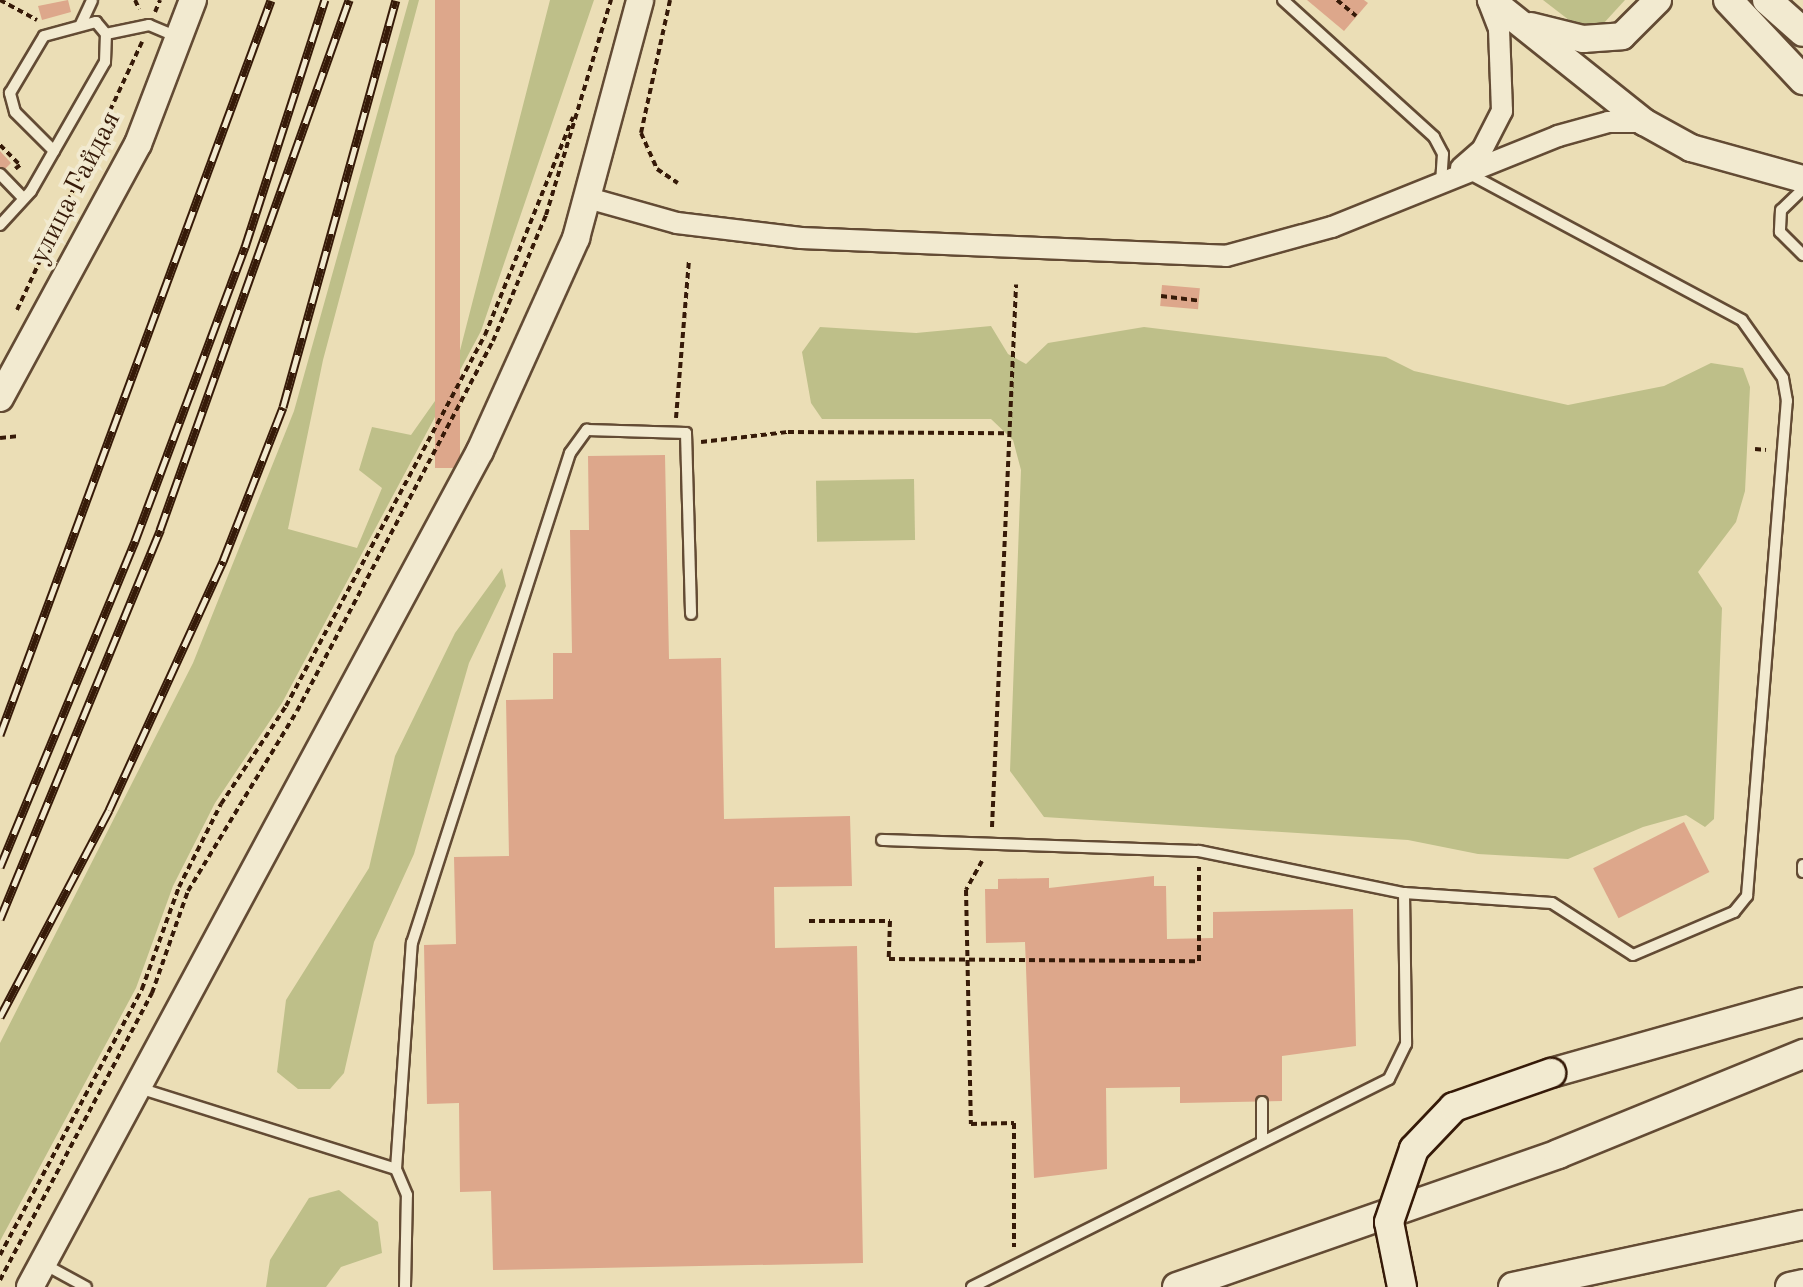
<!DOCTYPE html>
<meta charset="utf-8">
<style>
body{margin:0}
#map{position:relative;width:1803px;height:1287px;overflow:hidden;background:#ebdeb6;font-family:"Old Standard TT",serif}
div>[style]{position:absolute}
.green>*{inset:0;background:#bebf89;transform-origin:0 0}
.building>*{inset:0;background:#dda78b;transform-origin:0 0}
.path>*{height:4px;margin-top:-2px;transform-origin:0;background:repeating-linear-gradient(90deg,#361a08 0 6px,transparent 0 10px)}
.roads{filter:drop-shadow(2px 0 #634b34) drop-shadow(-2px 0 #634b34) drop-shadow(0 2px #634b34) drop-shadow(0 -2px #634b34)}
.service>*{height:10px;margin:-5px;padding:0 5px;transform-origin:5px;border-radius:5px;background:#f2ead0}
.minor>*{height:20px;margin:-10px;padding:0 10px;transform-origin:10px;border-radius:10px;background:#f2ead0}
.tertiary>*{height:26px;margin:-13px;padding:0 13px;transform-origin:13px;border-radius:13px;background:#f2ead0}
.secondary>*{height:28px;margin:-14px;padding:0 14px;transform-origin:14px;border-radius:14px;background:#f2ead0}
.rail>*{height:9px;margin-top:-4.5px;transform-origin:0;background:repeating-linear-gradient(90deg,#f2ead0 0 18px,#361a08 0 36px);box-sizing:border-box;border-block:2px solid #361a08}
.bridges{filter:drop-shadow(2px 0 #361a08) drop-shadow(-2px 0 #361a08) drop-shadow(0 2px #361a08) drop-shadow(0 -2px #361a08)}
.secondary-bridge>*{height:28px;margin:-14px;padding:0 14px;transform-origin:14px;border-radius:14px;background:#f2ead0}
span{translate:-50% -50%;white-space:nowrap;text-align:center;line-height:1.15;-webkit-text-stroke:8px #f2ead0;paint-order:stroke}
.street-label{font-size:28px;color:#361a08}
</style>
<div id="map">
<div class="green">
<div style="clip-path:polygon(409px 0,419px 0,323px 360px,288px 529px,357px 548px,382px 488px,359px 470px,372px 427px,411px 435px,454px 374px,550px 0,594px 0,481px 331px,282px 703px,215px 803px,173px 886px,136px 988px,0 1241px,0 1043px,193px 663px,294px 411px)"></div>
<div style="clip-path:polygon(1543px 0,1625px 0,1603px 24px,1578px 27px)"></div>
<div style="clip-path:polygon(991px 326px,1008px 354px,1026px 364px,1048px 343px,1144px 327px,1386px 357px,1414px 371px,1568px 405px,1664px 386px,1711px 363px,1743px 368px,1750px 387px,1745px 491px,1736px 522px,1698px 572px,1722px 608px,1714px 819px,1705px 827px,1686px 815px,1643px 827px,1568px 859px,1478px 854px,1408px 840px,1044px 817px,1010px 771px,1021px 470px,1013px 440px,991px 419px,822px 419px,811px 403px,802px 352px,820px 327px,916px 333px)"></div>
<div style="left:914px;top:479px;width:61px;height:98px;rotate:89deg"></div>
<div style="clip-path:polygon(502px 568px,506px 586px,469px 663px,414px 854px,374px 942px,344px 1073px,330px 1089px,298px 1089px,277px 1072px,286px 1000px,369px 868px,395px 756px,455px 633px)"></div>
<div style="clip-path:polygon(339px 1190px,378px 1222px,382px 1253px,341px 1267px,326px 1287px,266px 1287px,270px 1260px,309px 1198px)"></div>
</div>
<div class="building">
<div style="clip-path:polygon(68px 0,71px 12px,42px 20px,38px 6px)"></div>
<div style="left:435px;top:0;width:25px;height:468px"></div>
<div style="clip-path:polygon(1307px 0,1364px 0,1368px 3px,1344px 31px)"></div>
<div style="clip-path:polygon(0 151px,11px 163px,0 174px)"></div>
<div style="left:1162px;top:285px;width:38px;height:21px;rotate:5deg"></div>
<div style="clip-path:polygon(665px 455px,669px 659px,721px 658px,724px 819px,850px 816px,852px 886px,774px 887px,775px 948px,857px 946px,863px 1263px,493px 1270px,491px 1191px,460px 1192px,459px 1103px,427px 1104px,424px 945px,456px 944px,454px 857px,509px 856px,506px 700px,553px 699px,553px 653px,572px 653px,570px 530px,589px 530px,588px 456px)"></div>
<div style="left:1684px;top:822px;width:56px;height:102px;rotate:63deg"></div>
<div style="clip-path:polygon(1154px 876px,1154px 886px,1166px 886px,1167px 939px,1213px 938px,1213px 912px,1353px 909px,1356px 1046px,1282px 1056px,1282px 1101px,1180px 1103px,1180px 1087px,1106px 1088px,1107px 1169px,1034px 1178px,1025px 942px,986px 943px,985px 889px,998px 889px,998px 879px,1049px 878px,1049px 888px)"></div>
</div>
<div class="path">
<div style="left:0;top:0;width:42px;rotate:28.4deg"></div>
<div style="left:135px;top:0;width:10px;rotate:66deg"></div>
<div style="left:670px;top:0;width:136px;rotate:102.3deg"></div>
<div style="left:641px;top:133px;width:39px;rotate:66deg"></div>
<div style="left:657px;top:169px;width:25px;rotate:34deg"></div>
<div style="left:1337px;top:0;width:25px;rotate:40deg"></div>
<div style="left:155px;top:12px;width:13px;rotate:-67deg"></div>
<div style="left:0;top:145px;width:28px;rotate:45deg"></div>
<div style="left:20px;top:165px;width:6px;rotate:141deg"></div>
<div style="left:1161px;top:296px;width:38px;rotate:7deg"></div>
<div style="left:17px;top:310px;width:296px;rotate:-65deg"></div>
<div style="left:676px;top:418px;width:159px;rotate:-85.3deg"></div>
<div style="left:0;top:438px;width:18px;rotate:-6deg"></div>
<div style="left:701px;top:442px;width:88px;rotate:-6.6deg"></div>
<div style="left:788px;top:432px;width:222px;rotate:0.3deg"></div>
<div style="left:1755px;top:449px;width:11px;rotate:5deg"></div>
<div style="left:992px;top:827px;width:543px;rotate:-87.46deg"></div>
<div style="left:982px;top:861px;width:33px;rotate:119deg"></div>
<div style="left:966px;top:890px;width:234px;rotate:88.8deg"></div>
<div style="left:971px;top:1124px;width:43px;rotate:-1.3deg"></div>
<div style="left:1014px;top:1123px;width:124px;rotate:90deg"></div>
<div style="left:809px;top:921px;width:81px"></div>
<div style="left:890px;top:921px;width:38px;rotate:92deg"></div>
<div style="left:889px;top:959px;width:310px;rotate:0.4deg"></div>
<div style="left:1199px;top:961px;width:94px;rotate:-90deg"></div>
<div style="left:0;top:1255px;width:302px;rotate:-61.9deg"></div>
<div style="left:142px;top:989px;width:109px;rotate:-70.1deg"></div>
<div style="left:179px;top:887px;width:93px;rotate:-63.2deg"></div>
<div style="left:221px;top:804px;width:118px;rotate:-56.4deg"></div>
<div style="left:286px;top:706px;width:421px;rotate:-61.8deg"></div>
<div style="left:485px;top:335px;width:235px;rotate:-68deg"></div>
<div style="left:0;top:1280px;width:325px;rotate:-62.1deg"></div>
<div style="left:152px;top:993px;width:108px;rotate:-70.6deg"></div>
<div style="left:188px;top:891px;width:210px;rotate:-58.8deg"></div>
<div style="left:297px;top:711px;width:419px;rotate:-62.1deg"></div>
<div style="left:493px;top:341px;width:137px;rotate:-67.2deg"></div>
<div style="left:546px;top:215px;width:225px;rotate:-73.2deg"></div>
</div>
<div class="roads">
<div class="service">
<div style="left:1283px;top:0;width:204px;rotate:42.2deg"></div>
<div style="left:1434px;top:137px;width:19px;rotate:62deg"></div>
<div style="left:1443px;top:154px;width:28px;rotate:94deg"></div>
<div style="left:81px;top:24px;width:26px;rotate:-65deg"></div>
<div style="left:54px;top:151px;width:55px;rotate:-135deg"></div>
<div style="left:15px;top:112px;width:20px;rotate:-105deg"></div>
<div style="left:10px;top:93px;width:66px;rotate:-59.2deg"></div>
<div style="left:44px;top:36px;width:54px;rotate:-15.1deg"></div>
<div style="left:96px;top:22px;width:16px;rotate:50deg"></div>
<div style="left:0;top:174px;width:33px;rotate:46deg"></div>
<div style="left:1803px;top:189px;width:30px;rotate:136deg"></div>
<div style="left:1781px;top:210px;width:22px;rotate:93deg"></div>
<div style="left:1780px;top:232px;width:33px;rotate:45deg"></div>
<div style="left:0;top:225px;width:46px;rotate:-47.6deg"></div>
<div style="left:31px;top:191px;width:149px;rotate:-60.2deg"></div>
<div style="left:105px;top:62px;width:28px;rotate:-88deg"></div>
<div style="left:106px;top:34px;width:44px;rotate:-11.8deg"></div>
<div style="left:149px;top:25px;width:30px;rotate:23deg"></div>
<div style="left:882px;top:840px;width:317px;rotate:2deg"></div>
<div style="left:1199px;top:851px;width:209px;rotate:11.6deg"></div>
<div style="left:1404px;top:893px;width:151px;rotate:89.2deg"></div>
<div style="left:1406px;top:1044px;width:39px;rotate:116deg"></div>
<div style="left:1389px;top:1079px;width:466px;rotate:153.5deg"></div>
<div style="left:1803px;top:865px;width:7px;rotate:90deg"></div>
<div style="left:1404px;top:893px;width:148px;rotate:3.9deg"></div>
<div style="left:1552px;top:903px;width:96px;rotate:32.7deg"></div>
<div style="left:1633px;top:955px;width:110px;rotate:-23.1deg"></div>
<div style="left:1734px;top:912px;width:21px;rotate:-51deg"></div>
<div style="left:1747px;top:896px;width:497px;rotate:-85.4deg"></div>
<div style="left:1787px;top:401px;width:23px;rotate:-100deg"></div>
<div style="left:1783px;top:378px;width:71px;rotate:-125.3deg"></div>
<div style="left:1742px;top:320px;width:313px;rotate:-151.8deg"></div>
<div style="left:139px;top:1088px;width:269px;rotate:17.5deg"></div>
<div style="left:1262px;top:1102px;width:40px;rotate:90deg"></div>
<div style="left:42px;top:1263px;width:50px;rotate:28.6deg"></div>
<div style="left:405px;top:1287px;width:92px;rotate:-88.8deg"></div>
<div style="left:407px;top:1195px;width:28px;rotate:-113deg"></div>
<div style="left:396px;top:1169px;width:227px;rotate:-86deg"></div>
<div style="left:412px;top:943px;width:515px;rotate:-72.13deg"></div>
<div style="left:570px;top:453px;width:29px;rotate:-54deg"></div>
<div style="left:587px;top:430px;width:99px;rotate:1.7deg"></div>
<div style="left:686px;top:433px;width:181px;rotate:88.4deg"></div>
</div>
<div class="minor">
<div style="left:1461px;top:168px;width:28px;rotate:-41deg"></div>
<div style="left:1482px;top:150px;width:44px;rotate:-62.9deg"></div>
<div style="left:1502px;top:111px;width:82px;rotate:-92.1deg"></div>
<div style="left:1499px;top:29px;width:31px;rotate:-111deg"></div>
<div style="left:588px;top:198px;width:92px;rotate:15.7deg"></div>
<div style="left:677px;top:223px;width:125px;rotate:6.9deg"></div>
<div style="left:801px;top:238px;width:425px;rotate:2.4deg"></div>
<div style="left:1226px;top:256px;width:110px;rotate:-15.3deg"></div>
<div style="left:1332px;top:227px;width:244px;rotate:-21.9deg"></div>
<div style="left:1558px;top:136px;width:52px;rotate:-15.6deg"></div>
<div style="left:1608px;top:122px;width:36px"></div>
</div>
<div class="tertiary">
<div style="left:1491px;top:0;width:196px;rotate:38.6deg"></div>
<div style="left:1644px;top:122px;width:54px;rotate:29deg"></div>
<div style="left:1691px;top:148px;width:116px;rotate:15.5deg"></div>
<div style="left:1531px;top:26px;width:54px;rotate:14deg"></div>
<div style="left:1583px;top:39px;width:39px;rotate:-4deg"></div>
<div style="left:1622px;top:36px;width:51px;rotate:-45deg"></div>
<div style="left:0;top:398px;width:289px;rotate:-61.5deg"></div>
<div style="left:138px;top:144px;width:154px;rotate:-69.1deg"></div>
<div style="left:30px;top:1287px;width:949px;rotate:-61.71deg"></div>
<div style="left:480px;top:451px;width:234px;rotate:-65.7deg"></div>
<div style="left:576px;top:238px;width:246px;rotate:-74.9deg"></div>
</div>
<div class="secondary">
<div style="left:1728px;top:0;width:110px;rotate:46.8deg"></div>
<div style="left:1767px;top:0;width:48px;rotate:41.6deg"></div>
<div style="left:1551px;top:1073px;width:262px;rotate:-15.7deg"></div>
<div style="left:1177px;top:1287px;width:404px;rotate:-19.2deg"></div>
<div style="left:1558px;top:1154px;width:265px;rotate:-22.2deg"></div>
<div style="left:1513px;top:1287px;width:297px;rotate:-12.1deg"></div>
<div style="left:1790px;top:1287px;width:13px;rotate:-13deg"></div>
</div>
</div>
<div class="rail">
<div style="left:0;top:735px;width:783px;rotate:-69.76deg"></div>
<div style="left:0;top:867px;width:353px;rotate:-67.5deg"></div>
<div style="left:135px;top:541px;width:314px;rotate:-69.5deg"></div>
<div style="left:245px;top:247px;width:260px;rotate:-72.1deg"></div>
<div style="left:0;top:919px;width:421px;rotate:-67.6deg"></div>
<div style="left:160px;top:530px;width:563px;rotate:-70.37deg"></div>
<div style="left:0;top:1017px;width:234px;rotate:-62.2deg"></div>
<div style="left:109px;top:810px;width:274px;rotate:-65.4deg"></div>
<div style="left:223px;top:561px;width:165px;rotate:-68.7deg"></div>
<div style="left:283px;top:407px;width:422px;rotate:-74.5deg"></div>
</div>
<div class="bridges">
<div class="secondary-bridge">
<div style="left:1402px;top:1287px;width:66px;rotate:-101.3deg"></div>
<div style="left:1389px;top:1222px;width:77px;rotate:-71.1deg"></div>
<div style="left:1414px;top:1149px;width:58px;rotate:-46.4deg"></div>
<div style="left:1454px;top:1107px;width:103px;rotate:-19.3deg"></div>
</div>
</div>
<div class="street-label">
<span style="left:76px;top:188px;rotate:-63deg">улица Гайдая</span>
</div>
</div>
